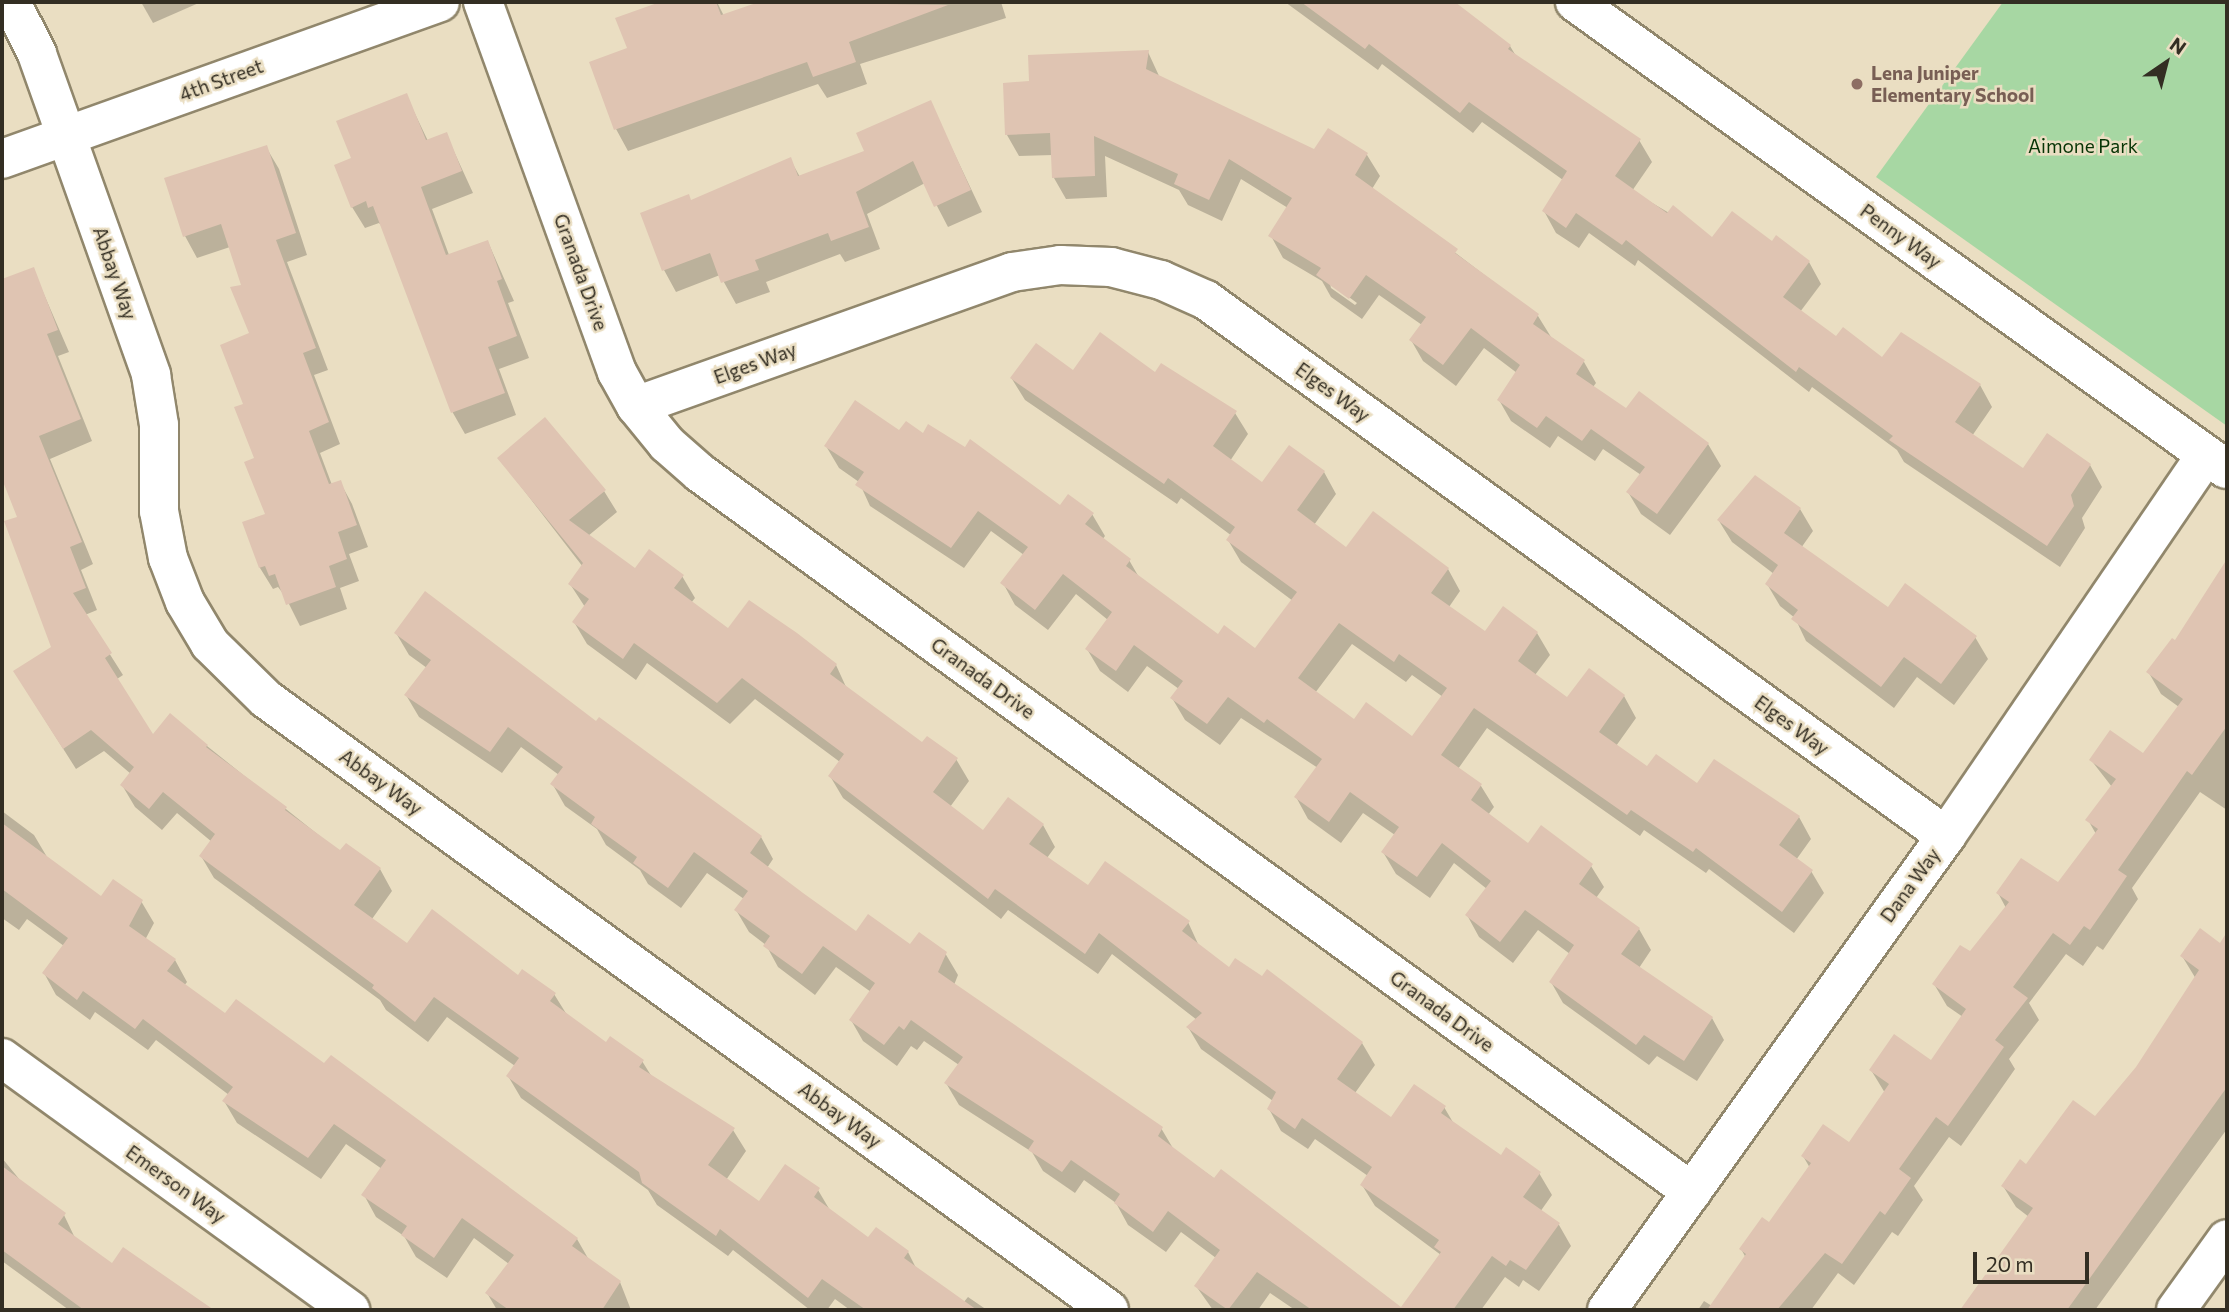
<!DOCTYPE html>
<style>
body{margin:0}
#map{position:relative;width:2229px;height:1312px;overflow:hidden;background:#eadec2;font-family:Commissioner,sans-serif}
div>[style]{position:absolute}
.green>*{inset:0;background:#a7d7a3}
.shadow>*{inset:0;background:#0003}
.building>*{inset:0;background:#dfc4b2}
.roads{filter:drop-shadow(2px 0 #91876c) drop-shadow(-2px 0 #91876c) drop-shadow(0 2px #91876c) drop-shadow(0 -2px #91876c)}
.street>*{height:38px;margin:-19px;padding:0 19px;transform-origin:19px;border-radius:19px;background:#fff}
.secondary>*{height:38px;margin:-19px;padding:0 19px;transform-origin:19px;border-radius:19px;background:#fff}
.dots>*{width:19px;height:19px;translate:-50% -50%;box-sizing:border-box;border:4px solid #eadec2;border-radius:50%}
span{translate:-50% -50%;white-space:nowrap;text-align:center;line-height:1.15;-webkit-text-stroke:5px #eadec2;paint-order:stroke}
.education-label{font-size:19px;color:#785e54;font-weight:700}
.left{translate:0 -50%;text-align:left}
.street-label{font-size:19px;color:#332e23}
.park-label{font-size:19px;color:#063405}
.frame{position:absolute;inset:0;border:4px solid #332e23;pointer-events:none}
.north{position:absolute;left:2131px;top:28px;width:70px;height:70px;-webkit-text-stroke:5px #eadec2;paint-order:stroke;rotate:35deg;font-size:19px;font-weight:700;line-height:28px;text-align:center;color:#332e23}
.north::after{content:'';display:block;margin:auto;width:24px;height:32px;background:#332e23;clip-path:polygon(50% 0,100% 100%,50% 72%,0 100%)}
.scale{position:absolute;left:1973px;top:1252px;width:116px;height:32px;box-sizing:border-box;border:4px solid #332e23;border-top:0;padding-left:9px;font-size:21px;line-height:24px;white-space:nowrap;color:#332e23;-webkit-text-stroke:5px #eadec2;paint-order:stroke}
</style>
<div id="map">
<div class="green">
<div style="clip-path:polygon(2003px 2px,2227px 2px,2227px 426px,1876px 177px)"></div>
</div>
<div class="shadow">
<div style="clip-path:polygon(141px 2px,201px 2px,153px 23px)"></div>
<div style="clip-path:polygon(666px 2px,717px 2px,724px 16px,764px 2px,1001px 2px,1006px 18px,860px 64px,867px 84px,827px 98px,818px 84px,628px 151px,616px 129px,629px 49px,617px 19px)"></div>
<div style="clip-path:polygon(1285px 2px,1448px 2px,1510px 46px,1516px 56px,1639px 140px,1652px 162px,1632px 191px,1713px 239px,1772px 244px,1809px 262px,1821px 284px,1800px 312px,1836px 339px,1883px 360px,1980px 385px,1992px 407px,1972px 436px,2023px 470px,2090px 465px,2102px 487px,2082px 518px,2085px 528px,2060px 567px,1904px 462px,1897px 450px,1812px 387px,1809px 392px,1638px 260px,1635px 266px,1589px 233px,1579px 248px,1556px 233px,1544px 211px,1563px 180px,1482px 122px,1473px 133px,1382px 64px,1378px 70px)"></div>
<div style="clip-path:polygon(evenodd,1148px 52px,1160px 78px,1315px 152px,1328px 130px,1367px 155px,1380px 176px,1372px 189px,1538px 316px,1551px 337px,1584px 362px,1596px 383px,1593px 387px,1627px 410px,1708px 444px,1721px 466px,1670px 535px,1641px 514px,1628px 492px,1641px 475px,1603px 449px,1595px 461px,1558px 436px,1550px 448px,1511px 421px,1499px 400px,1517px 373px,1484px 348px,1456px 386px,1423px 361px,1411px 340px,1422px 325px,1379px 295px,1362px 319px,1331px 297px,1322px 281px,1283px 258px,1271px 236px,1288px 208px,1241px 179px,1222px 221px,1188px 205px,1179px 190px,1105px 156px,1107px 197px,1066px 199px,1054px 178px,1053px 155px,1019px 156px,1007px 135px,1031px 83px,1148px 52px,1330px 283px,1357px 303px,1355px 305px,1331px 288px,1330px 283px)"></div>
<div style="clip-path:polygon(406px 95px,428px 141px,446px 134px,473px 193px,432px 209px,449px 255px,488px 242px,514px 301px,508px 303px,529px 358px,499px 369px,516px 415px,465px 434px,453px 413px,383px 228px,379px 223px,365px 228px,352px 207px,353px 159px)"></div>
<div style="clip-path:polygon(930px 102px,982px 212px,948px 227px,925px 183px,867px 214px,880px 249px,845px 262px,840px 254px,766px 282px,770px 292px,736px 304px,720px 275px,676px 292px,664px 270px,691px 201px,790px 159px,800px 177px,867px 152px)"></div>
<div style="clip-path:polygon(266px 147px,279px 169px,307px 255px,287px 262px,328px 370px,314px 375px,340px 444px,320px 453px,332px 485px,340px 482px,352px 504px,368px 547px,349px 554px,359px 581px,340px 588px,347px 609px,300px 626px,285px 596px,278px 587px,273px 589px,260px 568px,244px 523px,267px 515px,245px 405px,251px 334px,243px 286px,230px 247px,197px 258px,185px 236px)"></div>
<div style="clip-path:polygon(33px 269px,69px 352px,58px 356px,92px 441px,50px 459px,93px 564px,81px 570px,97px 610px,85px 615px,123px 675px,117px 679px,153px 737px,207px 746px,341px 853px,380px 869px,392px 891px,372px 919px,407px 945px,518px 977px,554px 994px,567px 1015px,607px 1044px,642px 1061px,652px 1077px,733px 1130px,746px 1151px,726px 1180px,759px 1204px,818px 1190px,831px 1212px,869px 1239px,908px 1252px,917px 1270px,963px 1303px,968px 1297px,987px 1310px,850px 1310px,835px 1299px,827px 1310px,810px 1310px,733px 1250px,728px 1256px,657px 1205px,648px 1190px,521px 1098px,508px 1076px,515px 1066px,447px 1017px,428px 1042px,386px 1010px,380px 1000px,214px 878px,201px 856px,212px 842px,177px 813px,162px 830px,135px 807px,122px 785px,131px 774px,104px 751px,76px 769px,28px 693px,53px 647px,19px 518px,2px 475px,2px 281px)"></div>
<div style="clip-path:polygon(evenodd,1073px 372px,1155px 374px,1235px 413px,1248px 434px,1230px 461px,1262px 485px,1324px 472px,1336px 494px,1314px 525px,1347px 549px,1448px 569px,1460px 591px,1449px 607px,1486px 633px,1537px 633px,1550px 655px,1535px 675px,1568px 700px,1624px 696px,1636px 718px,1616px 746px,1648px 768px,1799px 817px,1811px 839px,1796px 860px,1811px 871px,1824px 893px,1794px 933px,1709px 869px,1706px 873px,1644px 830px,1640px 836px,1487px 728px,1458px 769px,1481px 786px,1494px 807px,1488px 815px,1528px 845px,1591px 866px,1604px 887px,1596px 898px,1639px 929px,1651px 950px,1639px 968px,1712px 1018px,1724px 1040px,1697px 1081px,1657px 1056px,1649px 1065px,1563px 1003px,1551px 982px,1570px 954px,1538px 930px,1513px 963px,1479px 937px,1467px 915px,1487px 889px,1454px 863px,1430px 898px,1396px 874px,1383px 852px,1395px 835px,1363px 813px,1341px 843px,1308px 819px,1296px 797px,1318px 768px,1241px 718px,1220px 745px,1185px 720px,1172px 698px,1179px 689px,1147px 666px,1128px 692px,1100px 671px,1087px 649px,1108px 620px,1076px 594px,1048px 630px,1015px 605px,1003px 583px,1024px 555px,991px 531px,964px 568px,870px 506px,859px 482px,839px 468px,826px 446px,900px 432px,923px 435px,1060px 507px,1092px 514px,1105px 536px,1102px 540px,1129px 560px,1140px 579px,1218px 636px,1256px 650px,1293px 601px,1241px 562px,1228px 540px,1232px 536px,1181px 498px,1177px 504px,1025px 400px,1012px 379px,1073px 372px,1352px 644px,1406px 682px,1412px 675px,1443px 697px,1413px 738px,1354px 722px,1315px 693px,1352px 644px)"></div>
<div style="clip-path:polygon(499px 458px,604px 491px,617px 512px,588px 536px,636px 570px,682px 576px,695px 598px,691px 603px,729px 630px,836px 665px,847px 689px,922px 744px,956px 759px,969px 781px,950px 807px,983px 832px,1043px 825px,1055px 847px,1047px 858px,1089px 888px,1188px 922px,1199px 946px,1229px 970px,1362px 1043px,1375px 1065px,1355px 1093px,1391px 1119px,1444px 1107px,1454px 1124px,1501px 1157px,1539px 1173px,1552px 1195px,1540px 1212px,1559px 1225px,1571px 1246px,1539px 1291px,1523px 1280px,1519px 1287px,1505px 1277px,1481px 1310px,1295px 1310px,1270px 1293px,1258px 1310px,1213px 1310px,1196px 1286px,1216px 1258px,1181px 1232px,1166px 1252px,1128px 1225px,1116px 1203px,1084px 1180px,1075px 1193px,1043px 1171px,1032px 1152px,959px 1105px,946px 1083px,959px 1065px,924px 1041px,917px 1050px,911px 1046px,897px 1066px,863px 1041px,851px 1020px,871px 992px,836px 967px,815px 995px,778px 967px,766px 945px,749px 932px,736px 910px,744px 899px,707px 873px,681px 908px,648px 884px,640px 870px,606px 845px,597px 829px,565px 806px,553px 785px,559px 775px,521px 747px,502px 773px,419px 717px,406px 695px,427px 668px,409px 655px,396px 633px,597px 724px,761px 837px,773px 859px,767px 868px,856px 933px,945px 953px,958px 975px,954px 985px,1161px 1128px,1174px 1150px,1401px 1310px,1441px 1255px,1375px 1206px,1362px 1185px,1368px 1176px,1315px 1139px,1308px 1149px,1281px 1131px,1269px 1109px,1273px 1101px,1201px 1049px,1188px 1027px,1197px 1020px,1112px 954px,1098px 974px,1008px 910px,1001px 919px,843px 798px,830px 776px,840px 762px,755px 699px,730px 724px,647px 663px,636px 680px,587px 644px,574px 622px,585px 607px,570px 584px,583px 567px)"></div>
<div style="clip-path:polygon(1800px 509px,1813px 531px,1801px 548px,1888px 609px,1975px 637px,1988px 659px,1954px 705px,1917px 677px,1894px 708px,1806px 641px,1795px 618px,1780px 606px,1767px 584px,1774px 574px,1732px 542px,1719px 521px)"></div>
<div style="clip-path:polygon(2221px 572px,2227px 576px,2227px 810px,2200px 792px,2132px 888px,2138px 899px,2103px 950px,2097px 946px,2083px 966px,2066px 954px,2029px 1003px,2039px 1020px,2009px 1059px,2015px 1069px,1961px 1146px,1949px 1137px,1914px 1186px,1923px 1200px,1898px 1236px,1892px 1232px,1854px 1285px,1838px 1273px,1811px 1310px,1698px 1310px,1704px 1301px,1712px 1306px,1746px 1258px,1741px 1249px,1770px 1225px,1810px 1168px,1803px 1156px,1849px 1145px,1885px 1093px,1871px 1070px,1931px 1062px,1963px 1017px,1947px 1006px,1934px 984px,1970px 954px,2006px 908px,1998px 893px,2059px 884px,2096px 834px,2088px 820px,2112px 787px,2091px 760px,2143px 755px,2179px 707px,2161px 694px,2149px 673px,2176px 642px)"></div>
<div style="clip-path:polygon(2px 811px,34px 835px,47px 857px,101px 899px,141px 901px,154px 923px,145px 940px,175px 960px,187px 982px,184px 986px,226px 1016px,325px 1066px,577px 1239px,589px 1260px,620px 1282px,631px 1310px,497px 1310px,487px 1293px,509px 1264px,474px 1238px,447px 1278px,416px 1257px,404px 1236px,376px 1217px,364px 1195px,382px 1169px,346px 1144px,321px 1179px,237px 1123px,224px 1101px,229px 1095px,156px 1040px,148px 1050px,95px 1012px,90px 1020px,56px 995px,44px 973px,64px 946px,27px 919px,19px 930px,2px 918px)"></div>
<div style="clip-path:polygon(2226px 942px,2227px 1129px,2095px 1310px,1962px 1310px,2029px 1217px,2016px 1207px,2003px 1186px,2096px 1119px,2137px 1068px,2196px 979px,2182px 956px)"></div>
<div style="clip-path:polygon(2px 1158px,24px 1185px,64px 1215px,75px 1238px,112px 1265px,193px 1297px,200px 1310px,69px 1310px,2px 1261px)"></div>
</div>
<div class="building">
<div style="clip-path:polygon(660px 2px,716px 2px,721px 15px,759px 2px,948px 5px,849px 42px,856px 62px,813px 77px,807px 62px,614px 130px,589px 62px,627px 48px,615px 18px)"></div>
<div style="clip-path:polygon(1301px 2px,1455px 2px,1511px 45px,1508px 49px,1641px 139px,1615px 176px,1667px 213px,1673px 205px,1712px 237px,1732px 211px,1772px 241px,1776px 235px,1810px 261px,1783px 297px,1836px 336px,1843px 327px,1882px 357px,1901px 332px,1981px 384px,1955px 422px,2023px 468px,2047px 433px,2091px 464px,2071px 495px,2074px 506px,2047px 546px,1889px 440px,1893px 436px,1799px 367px,1796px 372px,1626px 240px,1622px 245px,1576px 213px,1566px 228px,1542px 211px,1567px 171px,1469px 102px,1460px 113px,1369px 44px,1365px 49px)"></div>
<div style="clip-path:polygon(1149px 50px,1146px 69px,1314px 149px,1328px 128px,1368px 153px,1355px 175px,1458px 249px,1455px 253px,1539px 314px,1533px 324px,1585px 360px,1576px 374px,1626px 408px,1639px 391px,1709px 443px,1657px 514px,1626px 492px,1645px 467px,1591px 429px,1582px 441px,1546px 416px,1537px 428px,1497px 400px,1520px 365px,1471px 328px,1443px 365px,1409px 340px,1426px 317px,1366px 275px,1349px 299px,1316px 275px,1321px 268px,1268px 236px,1292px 198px,1229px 159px,1209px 200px,1174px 184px,1178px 174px,1094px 136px,1095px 176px,1052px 178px,1050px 133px,1005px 135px,1003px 83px,1029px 81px,1028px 55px)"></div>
<div style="clip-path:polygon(407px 93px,426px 140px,447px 132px,462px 171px,421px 187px,446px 255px,488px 240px,502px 279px,497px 281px,517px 336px,488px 347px,505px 393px,451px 413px,373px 206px,368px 208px,366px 201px,351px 208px,334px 165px,351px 158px,336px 121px)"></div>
<div style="clip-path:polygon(931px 100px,971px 190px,934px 207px,913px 161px,856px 192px,869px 227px,831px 241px,828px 233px,755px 260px,759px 270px,721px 283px,710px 253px,662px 271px,640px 213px,689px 194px,691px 200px,791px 157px,798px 176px,864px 151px,856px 133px)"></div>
<div style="clip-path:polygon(267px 145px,296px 233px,276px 240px,316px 348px,303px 353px,329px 422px,309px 431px,329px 484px,341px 480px,357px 525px,338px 532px,347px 559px,329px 566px,336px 587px,286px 605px,275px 574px,269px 576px,265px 566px,259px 568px,242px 522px,265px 514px,244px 462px,254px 458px,234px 407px,243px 404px,220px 345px,249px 333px,230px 287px,241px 285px,221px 224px,183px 237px,164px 178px)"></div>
<div style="clip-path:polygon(34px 267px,58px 330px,47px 334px,81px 419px,39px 436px,82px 542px,70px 547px,86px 588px,73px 593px,112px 653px,105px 658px,153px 734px,170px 713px,208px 745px,206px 747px,287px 807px,285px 810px,340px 850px,346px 843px,381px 868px,354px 905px,407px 943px,432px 909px,518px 975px,522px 969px,556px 993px,550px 1001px,606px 1042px,610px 1036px,644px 1060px,639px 1067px,735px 1128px,708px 1165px,759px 1201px,785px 1164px,820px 1188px,814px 1197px,868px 1237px,876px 1227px,909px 1251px,904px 1258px,977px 1310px,866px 1310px,822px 1279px,808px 1298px,720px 1229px,716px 1236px,642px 1183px,639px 1172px,506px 1076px,519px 1058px,434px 997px,415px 1022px,372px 988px,374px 985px,199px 856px,215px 834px,163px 792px,149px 809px,120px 785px,134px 767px,91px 730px,63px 749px,13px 671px,51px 647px,4px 521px,17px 517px,2px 479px,2px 279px)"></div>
<div style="clip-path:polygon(evenodd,1100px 332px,1155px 372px,1161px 363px,1237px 411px,1213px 446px,1262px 482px,1289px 445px,1325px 471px,1297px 510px,1346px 547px,1373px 511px,1449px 568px,1431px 593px,1485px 631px,1503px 606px,1538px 632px,1518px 661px,1567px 697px,1589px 668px,1625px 695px,1599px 732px,1647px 766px,1656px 754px,1697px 783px,1714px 759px,1800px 816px,1779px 845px,1813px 870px,1782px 912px,1696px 848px,1693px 852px,1631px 810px,1627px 815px,1474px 708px,1441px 755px,1482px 784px,1471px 800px,1528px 843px,1541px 825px,1593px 864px,1579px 884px,1640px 928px,1621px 954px,1713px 1017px,1684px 1061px,1644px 1035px,1636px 1045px,1549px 982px,1574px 945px,1525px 910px,1500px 942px,1465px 915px,1491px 881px,1442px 843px,1417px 877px,1381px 852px,1399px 827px,1350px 792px,1329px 822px,1294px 797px,1322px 759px,1267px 719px,1264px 723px,1228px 697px,1207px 724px,1170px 698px,1183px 681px,1134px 645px,1116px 671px,1085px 649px,1112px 612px,1063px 574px,1035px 610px,1000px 583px,1028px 547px,978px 511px,951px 548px,855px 485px,864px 472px,824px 446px,855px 400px,899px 430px,906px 421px,923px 433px,928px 424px,965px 447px,970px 439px,1060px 505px,1068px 494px,1094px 513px,1085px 524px,1131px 559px,1126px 566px,1218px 634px,1224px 625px,1255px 648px,1297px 592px,1226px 540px,1235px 527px,1168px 478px,1164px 484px,1010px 378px,1036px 343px,1073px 370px,1100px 332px,1339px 623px,1394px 662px,1399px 654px,1447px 688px,1412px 736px,1366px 702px,1354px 719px,1298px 678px,1339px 623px)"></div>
<div style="clip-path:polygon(545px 417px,606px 490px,569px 520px,635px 568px,649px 549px,684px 575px,674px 588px,728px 628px,749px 600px,797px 633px,837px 664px,830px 674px,922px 742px,927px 736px,958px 758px,933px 792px,983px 830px,1008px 797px,1044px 824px,1029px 844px,1088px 885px,1105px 861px,1190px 921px,1182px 931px,1229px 967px,1235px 958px,1262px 976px,1267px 969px,1363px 1042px,1337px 1079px,1391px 1117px,1414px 1084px,1446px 1106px,1441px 1113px,1501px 1155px,1506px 1147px,1541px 1172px,1523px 1197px,1560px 1223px,1526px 1270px,1510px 1260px,1506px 1266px,1492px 1256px,1453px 1310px,1312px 1310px,1257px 1272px,1228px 1310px,1194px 1286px,1220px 1250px,1168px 1211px,1153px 1232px,1114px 1203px,1120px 1194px,1071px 1160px,1062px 1172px,1028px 1150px,1034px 1141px,944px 1083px,963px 1057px,911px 1020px,904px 1030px,899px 1026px,884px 1045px,849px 1020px,875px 983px,823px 946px,802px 974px,763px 946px,770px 936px,734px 910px,748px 891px,694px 852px,668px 888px,633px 863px,637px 857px,591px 824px,595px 817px,550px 784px,563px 767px,508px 727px,490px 752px,404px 695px,431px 660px,394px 633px,425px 591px,596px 721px,599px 717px,762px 836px,750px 853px,803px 893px,856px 931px,868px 914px,910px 944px,919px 932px,947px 952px,938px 972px,1163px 1127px,1158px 1136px,1214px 1178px,1221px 1169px,1401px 1307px,1441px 1252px,1434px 1247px,1439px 1240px,1360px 1185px,1372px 1167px,1302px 1118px,1295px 1129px,1267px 1109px,1276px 1092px,1186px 1027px,1202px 1013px,1099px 933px,1085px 954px,995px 889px,988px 899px,828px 776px,844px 754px,742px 678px,717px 703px,634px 643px,623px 659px,572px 622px,589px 599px,568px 584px,583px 563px,497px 458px)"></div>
<div style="clip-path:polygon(1755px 475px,1801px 508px,1784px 533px,1888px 607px,1905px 583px,1977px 636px,1941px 684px,1904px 657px,1881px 687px,1791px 619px,1798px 610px,1765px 584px,1778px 565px,1717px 520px)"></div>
<div style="clip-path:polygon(2227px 559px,2227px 726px,2192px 775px,2187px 771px,2118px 870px,2127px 876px,2108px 904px,2090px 930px,2084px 926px,2070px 945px,2053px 933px,2013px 987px,2028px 998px,1995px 1040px,2004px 1047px,1948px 1126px,1936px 1117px,1899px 1169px,1911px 1178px,1885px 1215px,1880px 1211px,1842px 1264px,1825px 1253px,1777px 1310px,1707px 1310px,1746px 1254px,1739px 1249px,1762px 1217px,1769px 1222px,1811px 1163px,1801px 1156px,1823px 1124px,1849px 1142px,1889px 1084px,1869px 1070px,1894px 1034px,1931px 1060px,1966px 1009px,1932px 984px,1960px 945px,1970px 951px,2009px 902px,1996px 893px,2021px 858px,2058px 882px,2098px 829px,2085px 820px,2116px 779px,2089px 760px,2110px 730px,2143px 753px,2183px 699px,2146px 672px,2172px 638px,2175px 640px)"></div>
<div style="clip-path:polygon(2px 823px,101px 896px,113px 879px,143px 900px,129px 926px,176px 959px,167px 971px,225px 1013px,236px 999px,324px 1063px,331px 1055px,578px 1238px,572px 1246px,621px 1281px,602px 1310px,509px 1310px,485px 1293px,514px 1255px,462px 1218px,434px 1258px,401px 1235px,407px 1226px,361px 1195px,386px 1160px,334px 1124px,308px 1158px,222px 1101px,233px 1087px,143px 1019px,135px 1029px,83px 991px,77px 1000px,42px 973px,68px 938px,2px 889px)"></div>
<div style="clip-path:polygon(2200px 928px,2220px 943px,2227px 932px,2227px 1087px,2067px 1310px,1960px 1310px,2033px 1208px,2001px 1186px,2020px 1159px,2026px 1164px,2073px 1100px,2095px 1116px,2136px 1067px,2199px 970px,2180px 956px)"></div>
<div style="clip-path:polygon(2px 1166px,66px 1213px,58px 1224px,112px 1263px,123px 1247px,214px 1310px,84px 1310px,2px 1250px)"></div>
</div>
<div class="roads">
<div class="street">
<div style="left:11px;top:2px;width:58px;rotate:63.4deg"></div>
<div style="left:37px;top:54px;width:341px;rotate:70.4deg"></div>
<div style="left:151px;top:375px;width:51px;rotate:80.9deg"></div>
<div style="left:159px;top:425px;width:86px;rotate:90deg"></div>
<div style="left:159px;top:511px;width:48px;rotate:79.2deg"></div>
<div style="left:168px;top:558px;width:47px;rotate:68.9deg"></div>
<div style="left:185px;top:602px;width:49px;rotate:59.2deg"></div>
<div style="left:210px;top:644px;width:78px;rotate:44.5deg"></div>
<div style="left:266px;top:699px;width:1041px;rotate:35.93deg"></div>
<div style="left:483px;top:2px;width:394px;rotate:70.1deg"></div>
<div style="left:617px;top:372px;width:39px;rotate:61deg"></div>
<div style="left:636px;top:406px;width:49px;rotate:50.8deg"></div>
<div style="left:667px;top:444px;width:44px;rotate:41.3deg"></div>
<div style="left:700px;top:473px;width:1225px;rotate:35.93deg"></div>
<div style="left:1575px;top:2px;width:801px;rotate:35.65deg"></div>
<div style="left:636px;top:406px;width:399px;rotate:-19.6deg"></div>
<div style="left:1012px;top:272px;width:49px;rotate:-8.3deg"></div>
<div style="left:1060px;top:265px;width:51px;rotate:2.2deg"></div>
<div style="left:1111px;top:267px;width:52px;rotate:14.6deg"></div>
<div style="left:1161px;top:280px;width:49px;rotate:24deg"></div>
<div style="left:1206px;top:300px;width:914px;rotate:35.92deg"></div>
<div style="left:2px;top:1058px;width:430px;rotate:35.9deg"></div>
<div style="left:1607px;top:1310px;width:583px;rotate:-54.43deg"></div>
<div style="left:1946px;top:836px;width:461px;rotate:-55.7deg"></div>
<div style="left:2176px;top:1310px;width:87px;rotate:-54.3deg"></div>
</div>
<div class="secondary">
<div style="left:2px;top:159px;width:465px;rotate:-19.7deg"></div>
</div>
</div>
<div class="dots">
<div style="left:1857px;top:84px;background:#8d6e63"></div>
</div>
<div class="education-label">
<span class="left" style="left:1871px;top:84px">Lena Juniper<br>Elementary School</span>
</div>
<div class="street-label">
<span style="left:221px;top:80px;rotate:-20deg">4th Street</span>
<span style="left:1901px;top:236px;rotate:36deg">Penny Way</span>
<span style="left:581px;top:272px;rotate:70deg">Granada Drive</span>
<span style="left:115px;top:273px;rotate:71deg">Abbay Way</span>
<span style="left:755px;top:363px;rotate:-20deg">Elges Way</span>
<span style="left:1333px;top:392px;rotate:36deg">Elges Way</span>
<span style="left:983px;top:678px;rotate:36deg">Granada Drive</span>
<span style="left:1792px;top:725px;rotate:36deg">Elges Way</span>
<span style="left:381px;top:782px;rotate:36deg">Abbay Way</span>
<span style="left:1910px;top:885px;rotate:-54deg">Dana Way</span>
<span style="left:1442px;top:1011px;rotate:36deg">Granada Drive</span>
<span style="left:840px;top:1115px;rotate:36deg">Abbay Way</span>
<span style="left:176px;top:1184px;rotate:36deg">Emerson Way</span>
</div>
<div class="park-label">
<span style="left:2083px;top:146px">Aimone Park</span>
</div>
<div class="frame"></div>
<div class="north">N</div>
<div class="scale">20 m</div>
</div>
